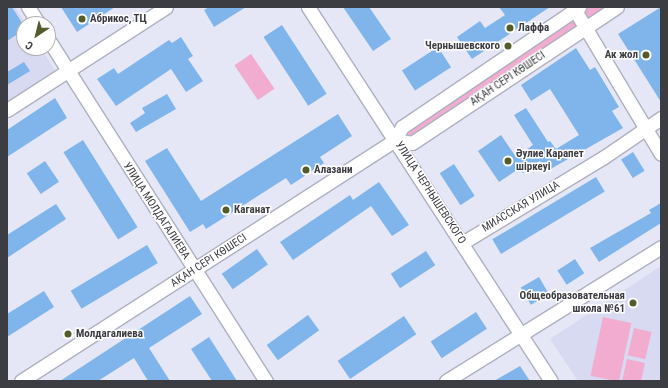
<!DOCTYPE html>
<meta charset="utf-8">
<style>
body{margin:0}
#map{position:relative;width:668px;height:388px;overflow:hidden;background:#e5e7f7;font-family:"Roboto Condensed",sans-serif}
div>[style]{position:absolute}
.built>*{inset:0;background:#d8daf1}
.green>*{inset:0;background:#f1acd0;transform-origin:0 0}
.building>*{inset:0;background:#7fb5ea;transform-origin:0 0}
.roads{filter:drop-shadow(1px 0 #aeb0bf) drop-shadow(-1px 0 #aeb0bf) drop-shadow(0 1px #aeb0bf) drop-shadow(0 -1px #aeb0bf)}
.minor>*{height:13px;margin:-6.5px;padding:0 6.5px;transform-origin:6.5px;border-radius:6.5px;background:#fff}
.dots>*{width:11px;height:11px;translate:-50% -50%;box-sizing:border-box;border:2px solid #fff;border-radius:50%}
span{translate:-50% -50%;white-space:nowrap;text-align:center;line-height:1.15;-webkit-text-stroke:3px #fff;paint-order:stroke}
.poi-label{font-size:11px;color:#3c3c43;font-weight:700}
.left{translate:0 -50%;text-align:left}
.right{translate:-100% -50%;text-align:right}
.street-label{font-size:11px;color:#3c3c43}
.frame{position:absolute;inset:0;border:8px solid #3c3c43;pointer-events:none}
.north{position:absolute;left:16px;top:16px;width:40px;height:40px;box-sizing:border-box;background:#fff;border:1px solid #b1b1b4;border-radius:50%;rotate:215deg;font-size:11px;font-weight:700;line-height:16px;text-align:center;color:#3c3c43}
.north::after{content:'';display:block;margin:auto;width:14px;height:18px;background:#545c2b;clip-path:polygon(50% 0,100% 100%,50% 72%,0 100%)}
</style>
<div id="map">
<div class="built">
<div style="clip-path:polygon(7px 7px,15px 7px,26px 24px,24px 48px,41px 48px,56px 72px,7px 103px)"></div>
<div style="clip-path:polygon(661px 266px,661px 381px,578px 381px,550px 339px)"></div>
</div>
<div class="green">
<div style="clip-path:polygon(586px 7px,610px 7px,588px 21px,582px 10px)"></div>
<div style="clip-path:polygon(573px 16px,578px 27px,412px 137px,402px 135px,406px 128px)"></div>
<div style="left:251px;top:54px;width:42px;height:20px;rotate:56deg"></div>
<div style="left:603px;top:317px;width:29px;height:60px;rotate:12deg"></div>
<div style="left:634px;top:328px;width:18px;height:28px;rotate:13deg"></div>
<div style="clip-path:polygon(627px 359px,645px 363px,641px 381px,622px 381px)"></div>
</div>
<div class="building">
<div style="clip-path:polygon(7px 7px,12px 7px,24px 26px,24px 30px,7px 41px)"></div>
<div style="clip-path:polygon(61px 7px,115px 7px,77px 32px)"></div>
<div style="clip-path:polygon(209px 7px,246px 7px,214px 27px,204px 10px)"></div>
<div style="clip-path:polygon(343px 7px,369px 7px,391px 39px,373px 51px)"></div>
<div style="clip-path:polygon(499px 7px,550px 7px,472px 59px,457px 37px,480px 21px,485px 28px,505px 15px)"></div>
<div style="clip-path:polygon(661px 7px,661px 102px,618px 34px)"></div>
<div style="left:282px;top:25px;width:82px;height:22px;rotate:57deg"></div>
<div style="clip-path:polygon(181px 37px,193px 56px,188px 59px,203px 81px,186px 92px,171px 69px,116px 106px,97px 79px,114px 68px,118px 74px,169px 40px,172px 43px)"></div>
<div style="left:438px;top:47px;width:24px;height:43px;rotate:57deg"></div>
<div style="clip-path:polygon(576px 48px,590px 70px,595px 67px,619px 107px,612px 111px,623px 128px,547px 171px,540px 161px,523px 173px,520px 168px,499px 182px,478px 151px,501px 135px,516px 157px,533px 145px,514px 115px,526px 108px,548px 142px,550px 141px,556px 149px,579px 135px,550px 89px,531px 101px,521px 85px)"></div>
<div style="clip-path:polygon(24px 62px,30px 71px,7px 85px,7px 72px)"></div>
<div style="clip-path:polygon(167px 94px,176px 109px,136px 132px,130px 123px,145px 113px,142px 108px)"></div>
<div style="clip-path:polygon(55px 98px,67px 118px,7px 157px,7px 130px)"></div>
<div style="clip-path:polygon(338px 114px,352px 136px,320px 157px,324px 163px,291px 185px,286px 178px,206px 229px,203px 224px,190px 232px,145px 161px,167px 148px,201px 201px)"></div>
<div style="left:83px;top:140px;width:103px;height:23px;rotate:58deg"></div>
<div style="left:633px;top:152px;width:22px;height:14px;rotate:58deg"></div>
<div style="left:45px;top:161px;width:25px;height:22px;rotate:56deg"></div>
<div style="left:454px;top:164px;width:38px;height:17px;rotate:57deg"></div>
<div style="left:596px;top:177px;width:17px;height:121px;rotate:59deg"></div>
<div style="clip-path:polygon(379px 182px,409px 225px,392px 236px,371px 206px,293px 260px,280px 242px,350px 195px,353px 200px)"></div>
<div style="clip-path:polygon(661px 203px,661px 223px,599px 262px,590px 248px,651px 213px,649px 210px)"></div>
<div style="clip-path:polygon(56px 204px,66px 219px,7px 258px,7px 235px)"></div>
<div style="left:147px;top:245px;width:21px;height:89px;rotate:59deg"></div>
<div style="left:257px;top:249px;width:19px;height:43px;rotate:55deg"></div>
<div style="left:426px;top:251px;width:17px;height:42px;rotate:57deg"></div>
<div style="left:575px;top:259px;width:17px;height:21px;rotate:57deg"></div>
<div style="left:539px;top:277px;width:20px;height:21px;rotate:60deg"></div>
<div style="clip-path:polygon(44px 291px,54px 307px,7px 337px,7px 314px)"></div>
<div style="clip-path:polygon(190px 296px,202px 314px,149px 348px,170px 381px,148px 381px,134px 358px,98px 381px,60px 381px)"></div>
<div style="left:476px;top:312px;width:20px;height:54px;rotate:57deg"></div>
<div style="left:308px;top:315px;width:19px;height:51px;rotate:54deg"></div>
<div style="left:404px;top:316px;width:22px;height:80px;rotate:56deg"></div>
<div style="clip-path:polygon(209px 337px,237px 381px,212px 381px,191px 349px)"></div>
<div style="clip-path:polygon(520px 366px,530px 381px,494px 381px)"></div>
</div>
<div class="roads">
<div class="minor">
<div style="left:28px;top:7px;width:20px;rotate:57deg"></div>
<div style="left:308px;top:7px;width:446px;rotate:57deg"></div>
<div style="left:573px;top:7px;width:171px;rotate:59.1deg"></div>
<div style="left:48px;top:39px;width:406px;rotate:57.5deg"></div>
<div style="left:7px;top:110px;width:189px;rotate:-32.9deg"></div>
<div style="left:395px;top:140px;width:17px;rotate:10deg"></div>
<div style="left:412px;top:143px;width:246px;rotate:-33.6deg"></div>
<div style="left:462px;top:243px;width:166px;rotate:-31.2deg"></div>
<div style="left:604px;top:157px;width:69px;rotate:-34.4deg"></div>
<div style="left:21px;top:381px;width:445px;rotate:-32.8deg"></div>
<div style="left:395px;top:140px;width:15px;rotate:-62deg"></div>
<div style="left:402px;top:127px;width:214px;rotate:-34.1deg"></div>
<div style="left:446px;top:381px;width:253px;rotate:-31.9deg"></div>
</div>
</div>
<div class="dots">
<div style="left:82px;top:19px;background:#545c2b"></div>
<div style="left:510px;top:28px;background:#545c2b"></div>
<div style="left:508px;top:46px;background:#545c2b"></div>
<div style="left:646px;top:55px;background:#545c2b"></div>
<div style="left:508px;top:161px;background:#545c2b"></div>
<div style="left:306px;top:170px;background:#545c2b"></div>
<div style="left:226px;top:210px;background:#545c2b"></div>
<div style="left:633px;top:303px;background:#545c2b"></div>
<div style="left:68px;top:334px;background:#545c2b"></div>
</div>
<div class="poi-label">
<span class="left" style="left:90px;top:19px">Абрикос, ТЦ</span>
<span class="left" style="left:518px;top:28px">Лаффа</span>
<span class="right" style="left:500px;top:46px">Чернышевского</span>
<span class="right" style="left:638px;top:55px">Ак жол</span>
<span class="left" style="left:516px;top:161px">Әулие Карапет<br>шіркеуі</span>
<span class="left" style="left:314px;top:170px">Алазани</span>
<span class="left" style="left:234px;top:210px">Каганат</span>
<span class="right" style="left:625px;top:303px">Общеобразовательная<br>школа №61</span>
<span class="left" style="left:76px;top:334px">Молдагалиева</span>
</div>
<div class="street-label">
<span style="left:508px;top:79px;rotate:-34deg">АҚАН СЕРІ КӨШЕСІ</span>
<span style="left:430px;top:193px;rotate:57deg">УЛИЦА ЧЕРНЫШЕВСКОГО</span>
<span style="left:521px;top:207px;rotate:-31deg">МИАССКАЯ УЛИЦА</span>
<span style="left:156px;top:211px;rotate:57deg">УЛИЦА МОЛДАГАЛИЕВА</span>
<span style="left:209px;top:261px;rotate:-33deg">АҚАН СЕРІ КӨШЕСІ</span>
</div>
<div class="frame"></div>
<div class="north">С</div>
</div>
